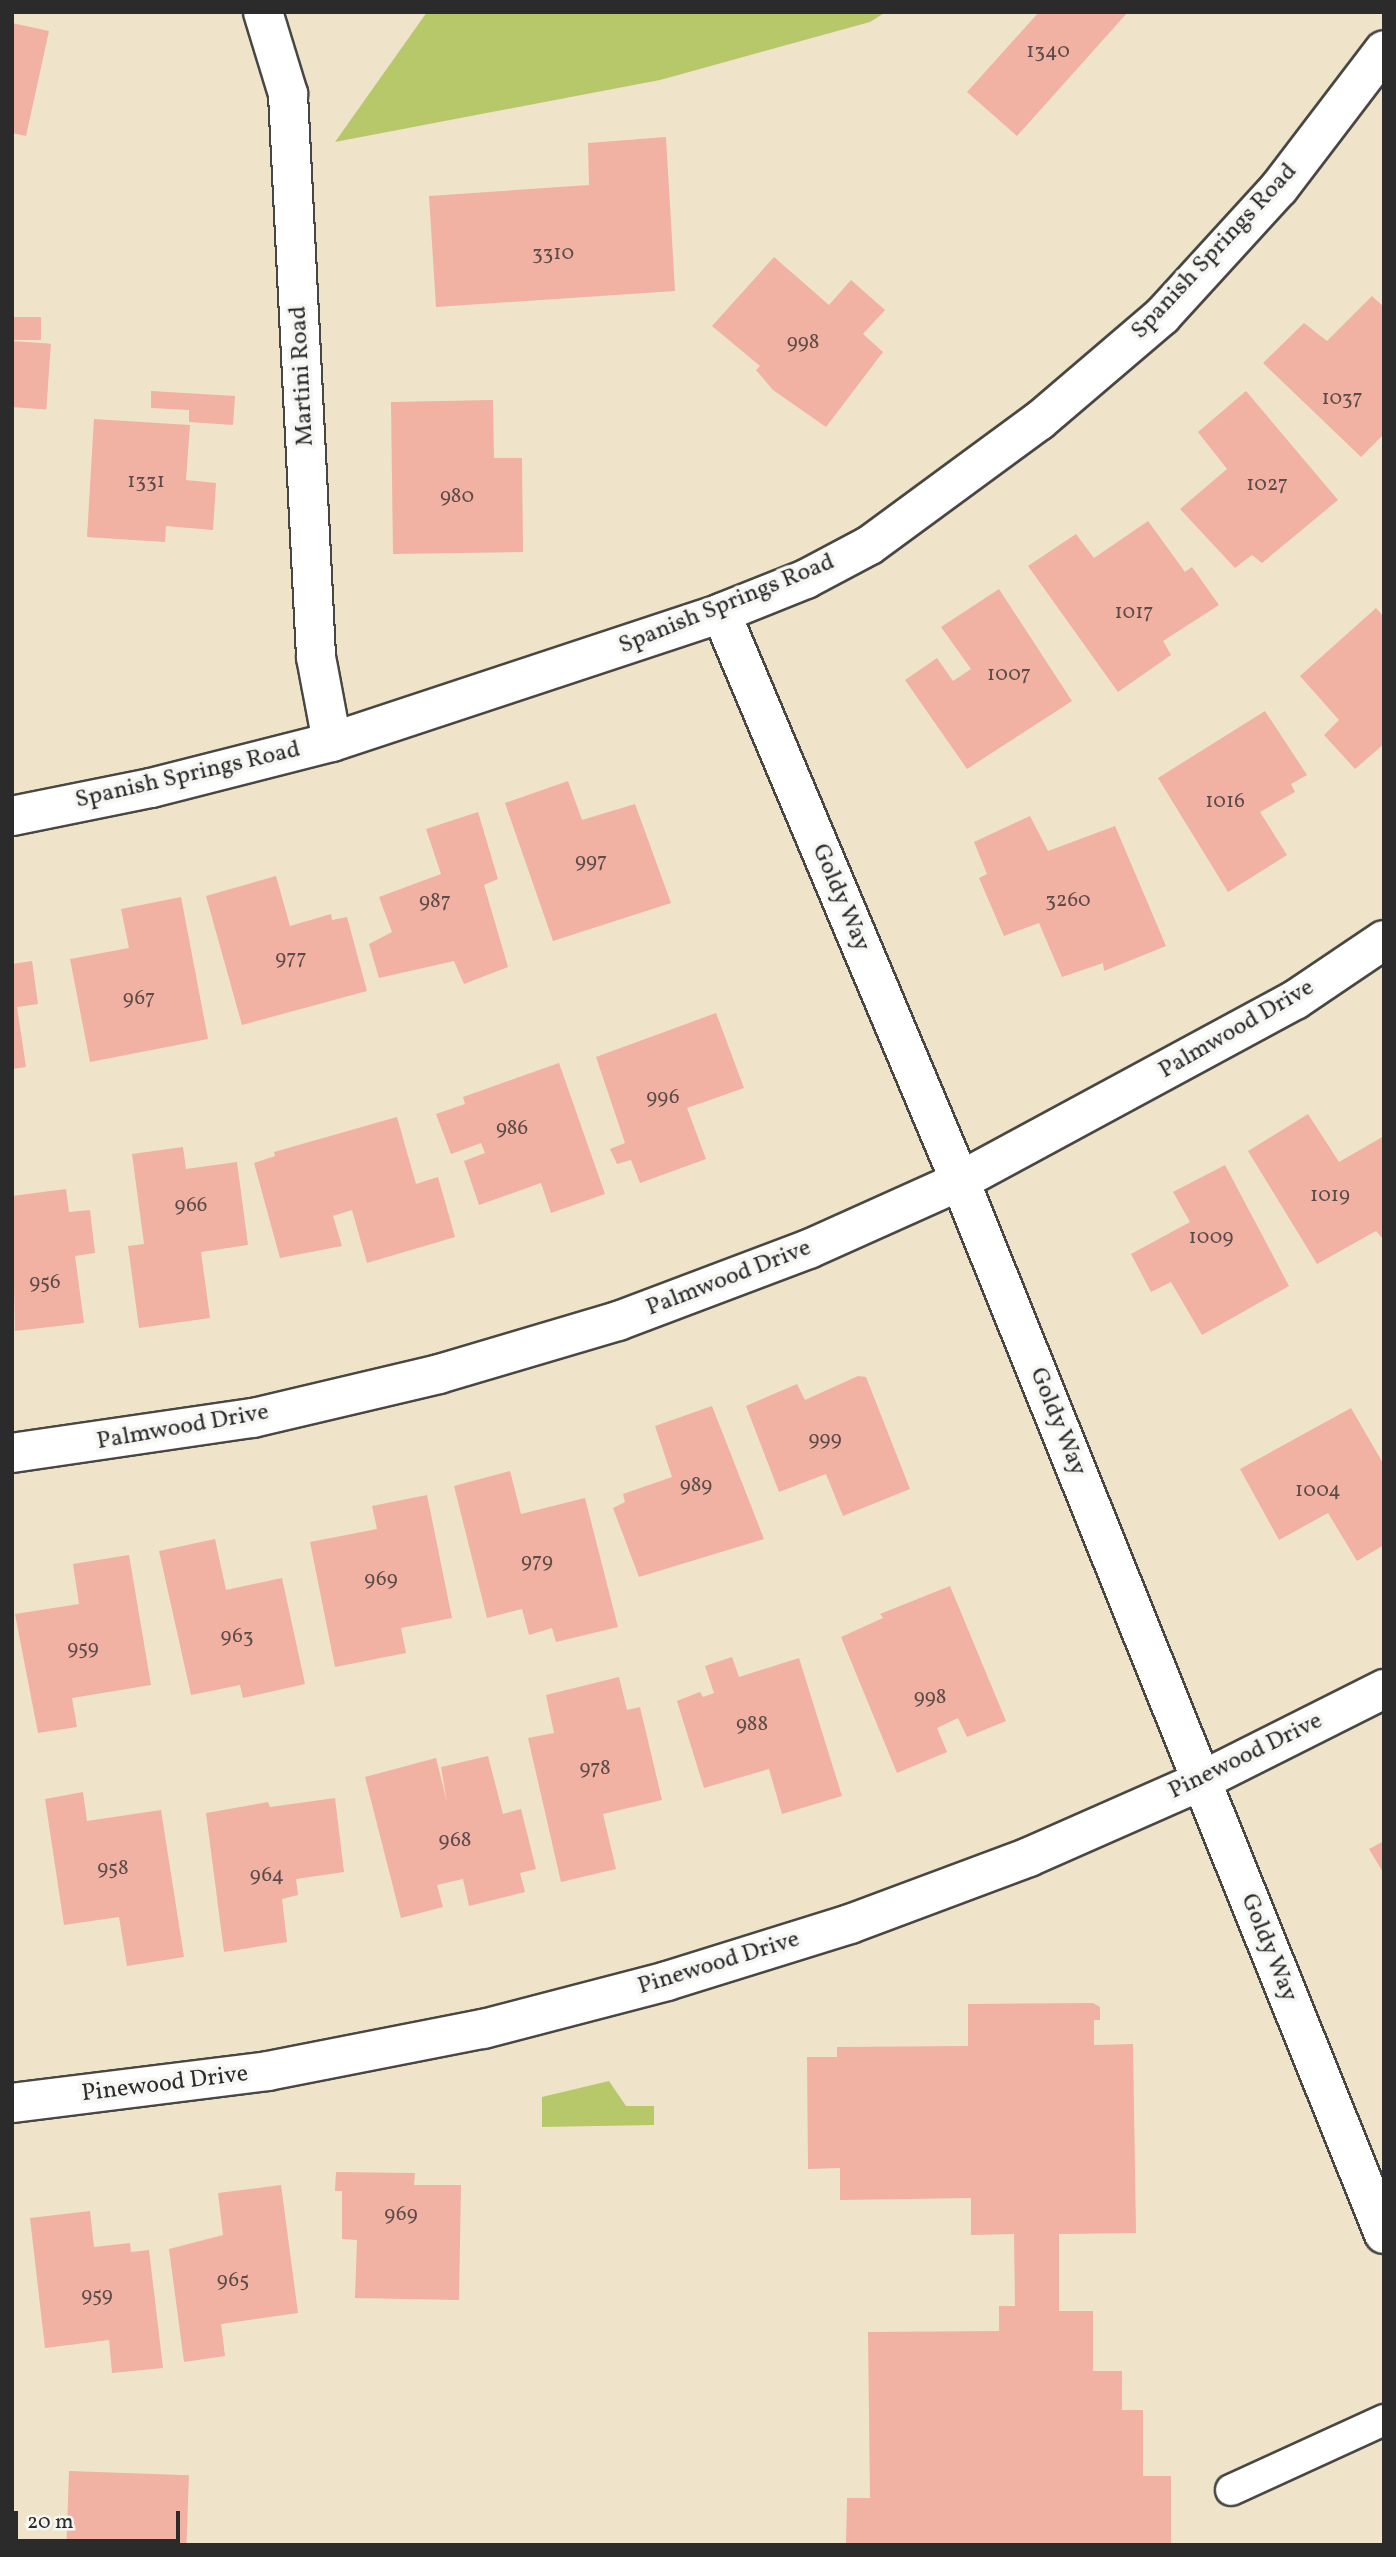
<!DOCTYPE html>
<style>
body{margin:0}
#map{position:relative;width:1396px;height:2557px;overflow:hidden;background:#efe4c9;font-family:Vollkorn,serif}
div>[style]{position:absolute}
.green>*{inset:0;background:#b7c86b}
.building>*{inset:0;background:#f1b1a3;transform-origin:0 0}
.roads{filter:drop-shadow(2px 0 #484743) drop-shadow(-2px 0 #484743) drop-shadow(0 2px #484743) drop-shadow(0 -2px #484743)}
.service>*{height:30px;margin:-15px;padding:0 15px;transform-origin:15px;border-radius:15px;background:#fff}
.minor>*{height:38px;margin:-19px;padding:0 19px;transform-origin:19px;border-radius:19px;background:#fff}
.tertiary>*{height:38px;margin:-19px;padding:0 19px;transform-origin:19px;border-radius:19px;background:#fff}
span{translate:-50% -50%;white-space:nowrap;text-align:center;line-height:1.15;-webkit-text-stroke:7px #f6f6f2;paint-order:stroke}
.number-label{font-size:21px;color:#5c4c49}
.number-label span{-webkit-text-stroke-width:0}
.street-label{font-size:24px;color:#2b2b2b}
.frame{position:absolute;inset:0;border:14px solid #2b2b2b;pointer-events:none}
.scale{position:absolute;left:14px;top:2511px;width:166px;height:32px;box-sizing:border-box;border:4px solid #2b2b2b;border-top:0;padding-left:9px;font-size:21px;line-height:24px;white-space:nowrap;color:#2b2b2b;-webkit-text-stroke:5px #f6f6f2;paint-order:stroke}
</style>
<div id="map">
<div class="green">
<div style="clip-path:polygon(427px 12px,886px 12px,870px 22px,660px 80px,335px 142px)"></div>
<div style="clip-path:polygon(609px 2081px,626px 2106px,654px 2106px,654px 2125px,542px 2127px,542px 2097px)"></div>
</div>
<div class="building">
<div style="clip-path:polygon(1039px 12px,1128px 12px,1017px 136px,967px 92px)"></div>
<div style="clip-path:polygon(12px 23px,49px 31px,26px 136px,12px 133px)"></div>
<div style="clip-path:polygon(666px 137px,675px 291px,436px 307px,429px 196px,589px 185px,588px 143px)"></div>
<div style="clip-path:polygon(774px 257px,829px 305px,851px 280px,885px 310px,863px 334px,883px 352px,826px 427px,773px 390px,756px 370px,760px 366px,712px 326px)"></div>
<div style="clip-path:polygon(1372px 296px,1384px 307px,1384px 434px,1361px 457px,1263px 363px,1304px 323px,1327px 341px)"></div>
<div style="left:12px;top:317px;width:29px;height:23px"></div>
<div style="left:12px;top:341px;width:39px;height:66px;rotate:4deg"></div>
<div style="clip-path:polygon(151px 391px,235px 396px,233px 425px,189px 422px,189px 410px,151px 408px)"></div>
<div style="clip-path:polygon(1246px 391px,1338px 500px,1262px 563px,1252px 555px,1235px 568px,1180px 509px,1227px 469px,1198px 432px)"></div>
<div style="clip-path:polygon(493px 400px,494px 458px,522px 458px,523px 552px,393px 554px,391px 402px)"></div>
<div style="clip-path:polygon(94px 419px,190px 425px,186px 480px,216px 483px,213px 530px,166px 526px,165px 542px,87px 537px)"></div>
<div style="clip-path:polygon(1148px 521px,1185px 572px,1192px 567px,1219px 605px,1163px 641px,1171px 655px,1118px 692px,1028px 566px,1076px 534px,1094px 558px)"></div>
<div style="clip-path:polygon(999px 589px,1072px 701px,967px 769px,905px 680px,937px 658px,953px 681px,971px 669px,941px 627px)"></div>
<div style="clip-path:polygon(1376px 608px,1384px 617px,1384px 744px,1355px 769px,1324px 735px,1339px 720px,1300px 676px)"></div>
<div style="clip-path:polygon(1265px 711px,1307px 775px,1291px 784px,1295px 792px,1260px 812px,1287px 855px,1228px 892px,1158px 778px)"></div>
<div style="clip-path:polygon(568px 781px,582px 820px,635px 804px,671px 903px,553px 941px,505px 803px)"></div>
<div style="clip-path:polygon(478px 812px,498px 879px,484px 885px,508px 967px,464px 984px,454px 961px,379px 978px,369px 944px,392px 932px,379px 897px,441px 874px,426px 829px)"></div>
<div style="clip-path:polygon(1030px 816px,1048px 851px,1115px 826px,1166px 946px,1104px 971px,1103px 963px,1062px 977px,1039px 923px,1004px 936px,979px 878px,987px 874px,974px 842px)"></div>
<div style="clip-path:polygon(276px 876px,290px 926px,331px 914px,332px 920px,347px 917px,367px 991px,242px 1025px,206px 896px)"></div>
<div style="clip-path:polygon(181px 897px,208px 1039px,90px 1062px,70px 959px,129px 948px,121px 909px)"></div>
<div style="clip-path:polygon(32px 961px,38px 1004px,17px 1007px,26px 1067px,12px 1069px,12px 964px)"></div>
<div style="clip-path:polygon(716px 1013px,744px 1088px,687px 1108px,706px 1159px,640px 1183px,631px 1160px,617px 1164px,610px 1149px,625px 1143px,596px 1057px)"></div>
<div style="clip-path:polygon(559px 1063px,605px 1194px,551px 1213px,541px 1183px,479px 1205px,464px 1161px,485px 1153px,481px 1143px,451px 1154px,436px 1114px,465px 1104px,463px 1097px)"></div>
<div style="clip-path:polygon(1308px 1114px,1339px 1162px,1384px 1136px,1384px 1240px,1376px 1231px,1317px 1264px,1248px 1151px)"></div>
<div style="clip-path:polygon(397px 1117px,416px 1184px,438px 1177px,455px 1237px,367px 1263px,352px 1210px,333px 1216px,342px 1246px,280px 1258px,254px 1163px,275px 1156px,274px 1152px)"></div>
<div style="clip-path:polygon(183px 1147px,186px 1169px,237px 1162px,248px 1245px,201px 1252px,210px 1318px,139px 1328px,128px 1246px,144px 1244px,132px 1154px)"></div>
<div style="clip-path:polygon(1225px 1165px,1289px 1286px,1202px 1335px,1171px 1282px,1151px 1292px,1131px 1254px,1190px 1222px,1173px 1192px)"></div>
<div style="clip-path:polygon(66px 1189px,69px 1212px,90px 1210px,95px 1253px,75px 1256px,84px 1323px,15px 1331px,12px 1196px)"></div>
<div style="clip-path:polygon(858px 1376px,866px 1377px,910px 1489px,843px 1516px,826px 1474px,779px 1492px,746px 1406px,797px 1384px,805px 1400px)"></div>
<div style="clip-path:polygon(712px 1406px,764px 1539px,639px 1577px,613px 1508px,625px 1502px,623px 1494px,672px 1477px,655px 1426px)"></div>
<div style="clip-path:polygon(1351px 1408px,1384px 1465px,1384px 1545px,1357px 1561px,1328px 1513px,1279px 1540px,1240px 1469px)"></div>
<div style="clip-path:polygon(510px 1471px,521px 1514px,585px 1498px,618px 1627px,556px 1642px,552px 1628px,529px 1635px,522px 1609px,487px 1618px,454px 1486px)"></div>
<div style="clip-path:polygon(427px 1495px,452px 1618px,401px 1628px,406px 1653px,335px 1667px,310px 1542px,377px 1529px,372px 1506px)"></div>
<div style="clip-path:polygon(215px 1539px,226px 1590px,282px 1578px,305px 1684px,243px 1698px,240px 1685px,191px 1695px,159px 1551px)"></div>
<div style="clip-path:polygon(129px 1555px,151px 1685px,72px 1698px,77px 1727px,38px 1733px,15px 1614px,79px 1604px,73px 1564px)"></div>
<div style="clip-path:polygon(950px 1586px,1006px 1721px,967px 1737px,958px 1718px,937px 1728px,947px 1752px,897px 1773px,841px 1637px,883px 1618px,880px 1614px)"></div>
<div style="clip-path:polygon(732px 1657px,739px 1677px,799px 1658px,842px 1796px,782px 1814px,769px 1769px,704px 1788px,677px 1701px,700px 1692px,703px 1697px,714px 1693px,705px 1666px)"></div>
<div style="clip-path:polygon(619px 1677px,627px 1710px,640px 1707px,662px 1800px,603px 1814px,616px 1869px,561px 1882px,528px 1738px,554px 1733px,546px 1695px)"></div>
<div style="clip-path:polygon(488px 1756px,503px 1814px,521px 1809px,536px 1869px,520px 1873px,525px 1892px,469px 1906px,463px 1879px,437px 1885px,443px 1907px,401px 1918px,365px 1777px,436px 1758px,447px 1802px,441px 1767px)"></div>
<div style="clip-path:polygon(83px 1792px,87px 1821px,161px 1810px,184px 1957px,127px 1966px,119px 1917px,64px 1925px,45px 1799px)"></div>
<div style="clip-path:polygon(335px 1798px,344px 1872px,296px 1879px,298px 1895px,282px 1899px,287px 1942px,224px 1952px,206px 1813px,268px 1802px,270px 1807px)"></div>
<div style="clip-path:polygon(1384px 1841px,1384px 1874px,1369px 1849px)"></div>
<div style="clip-path:polygon(1093px 2003px,1100px 2007px,1100px 2020px,1094px 2020px,1094px 2045px,1133px 2044px,1136px 2233px,1059px 2234px,1059px 2311px,1093px 2311px,1093px 2371px,1122px 2371px,1122px 2410px,1143px 2410px,1143px 2476px,1171px 2476px,1171px 2545px,846px 2545px,847px 2498px,870px 2498px,868px 2332px,999px 2331px,999px 2306px,1015px 2306px,1014px 2234px,971px 2235px,971px 2198px,840px 2200px,840px 2168px,808px 2169px,807px 2057px,837px 2057px,837px 2047px,968px 2046px,968px 2004px)"></div>
<div style="clip-path:polygon(336px 2172px,415px 2173px,414px 2185px,461px 2185px,459px 2300px,355px 2298px,357px 2240px,342px 2239px,342px 2191px,335px 2191px)"></div>
<div style="clip-path:polygon(281px 2185px,298px 2313px,221px 2324px,225px 2356px,184px 2362px,169px 2249px,223px 2235px,218px 2193px)"></div>
<div style="clip-path:polygon(90px 2211px,94px 2247px,130px 2243px,131px 2252px,149px 2250px,163px 2368px,112px 2373px,109px 2340px,45px 2348px,30px 2218px)"></div>
<div style="left:69px;top:2471px;width:120px;height:74px;rotate:2deg"></div>
</div>
<div class="roads">
<div class="service">
<div style="left:1231px;top:2490px;width:168px;rotate:-24.6deg"></div>
</div>
<div class="minor">
<div style="left:263px;top:12px;width:86px;rotate:73deg"></div>
<div style="left:288px;top:94px;width:564px;rotate:87.15deg"></div>
<div style="left:316px;top:657px;width:86px;rotate:79.3deg"></div>
<div style="left:12px;top:1453px;width:244px;rotate:-8.3deg"></div>
<div style="left:253px;top:1418px;width:191px;rotate:-13.3deg"></div>
<div style="left:439px;top:1374px;width:187px;rotate:-16.5deg"></div>
<div style="left:618px;top:1321px;width:204px;rotate:-20.7deg"></div>
<div style="left:809px;top:1249px;width:166px;rotate:-24.2deg"></div>
<div style="left:960px;top:1181px;width:381px;rotate:-28.4deg"></div>
<div style="left:1295px;top:1000px;width:107px;rotate:-34deg"></div>
<div style="left:12px;top:2103px;width:258px;rotate:-7.1deg"></div>
<div style="left:268px;top:2071px;width:219px;rotate:-11.1deg"></div>
<div style="left:483px;top:2029px;width:190px;rotate:-14.6deg"></div>
<div style="left:667px;top:1981px;width:192px;rotate:-17.3deg"></div>
<div style="left:850px;top:1924px;width:191px;rotate:-20.5deg"></div>
<div style="left:1029px;top:1857px;width:188px;rotate:-23.8deg"></div>
<div style="left:1201px;top:1781px;width:205px;rotate:-26.7deg"></div>
</div>
<div class="tertiary">
<div style="left:721px;top:613px;width:616px;rotate:67.18deg"></div>
<div style="left:960px;top:1181px;width:1135px;rotate:68.07deg"></div>
<div style="left:12px;top:816px;width:142px;rotate:-11.4deg"></div>
<div style="left:151px;top:788px;width:187px;rotate:-14.3deg"></div>
<div style="left:332px;top:742px;width:410px;rotate:-18.3deg"></div>
<div style="left:721px;top:613px;width:92px;rotate:-21.8deg"></div>
<div style="left:806px;top:579px;width:72px;rotate:-28deg"></div>
<div style="left:870px;top:545px;width:210px;rotate:-36.3deg"></div>
<div style="left:1039px;top:421px;width:162px;rotate:-40.5deg"></div>
<div style="left:1162px;top:316px;width:173px;rotate:-47.6deg"></div>
<div style="left:1279px;top:188px;width:173px;rotate:-52.7deg"></div>
</div>
</div>
<div class="number-label">
<span style="left:1048px;top:52px">1340</span>
<span style="left:553px;top:254px">3310</span>
<span style="left:803px;top:343px">998</span>
<span style="left:1342px;top:399px">1037</span>
<span style="left:146px;top:482px">1331</span>
<span style="left:1267px;top:485px">1027</span>
<span style="left:457px;top:497px">980</span>
<span style="left:1134px;top:613px">1017</span>
<span style="left:1009px;top:675px">1007</span>
<span style="left:1225px;top:802px">1016</span>
<span style="left:591px;top:862px">997</span>
<span style="left:1068px;top:901px">3260</span>
<span style="left:435px;top:902px">987</span>
<span style="left:291px;top:959px">977</span>
<span style="left:139px;top:999px">967</span>
<span style="left:663px;top:1098px">996</span>
<span style="left:512px;top:1129px">986</span>
<span style="left:1330px;top:1196px">1019</span>
<span style="left:191px;top:1206px">966</span>
<span style="left:1211px;top:1238px">1009</span>
<span style="left:45px;top:1283px">956</span>
<span style="left:825px;top:1440px">999</span>
<span style="left:696px;top:1486px">989</span>
<span style="left:1318px;top:1491px">1004</span>
<span style="left:537px;top:1562px">979</span>
<span style="left:381px;top:1580px">969</span>
<span style="left:237px;top:1637px">963</span>
<span style="left:83px;top:1649px">959</span>
<span style="left:930px;top:1698px">998</span>
<span style="left:752px;top:1725px">988</span>
<span style="left:595px;top:1769px">978</span>
<span style="left:455px;top:1841px">968</span>
<span style="left:113px;top:1869px">958</span>
<span style="left:267px;top:1876px">964</span>
<span style="left:401px;top:2215px">969</span>
<span style="left:233px;top:2281px">965</span>
<span style="left:97px;top:2296px">959</span>
</div>
<div class="street-label">
<span style="left:1215px;top:252px;rotate:-47deg">Spanish Springs Road</span>
<span style="left:303px;top:376px;rotate:-93deg">Martini Road</span>
<span style="left:727px;top:605px;rotate:-22deg">Spanish Springs Road</span>
<span style="left:188px;top:776px;rotate:-13deg">Spanish Springs Road</span>
<span style="left:840px;top:898px;rotate:67deg">Goldy Way</span>
<span style="left:1237px;top:1030px;rotate:-30deg">Palmwood Drive</span>
<span style="left:729px;top:1279px;rotate:-21deg">Palmwood Drive</span>
<span style="left:1057px;top:1422px;rotate:68deg">Goldy Way</span>
<span style="left:183px;top:1428px;rotate:-10deg">Palmwood Drive</span>
<span style="left:1246px;top:1757px;rotate:-26deg">Pinewood Drive</span>
<span style="left:1268px;top:1948px;rotate:68deg">Goldy Way</span>
<span style="left:719px;top:1964px;rotate:-17deg">Pinewood Drive</span>
<span style="left:165px;top:2085px;rotate:-7deg">Pinewood Drive</span>
</div>
<div class="frame"></div>
<div class="scale">20 m</div>
</div>
